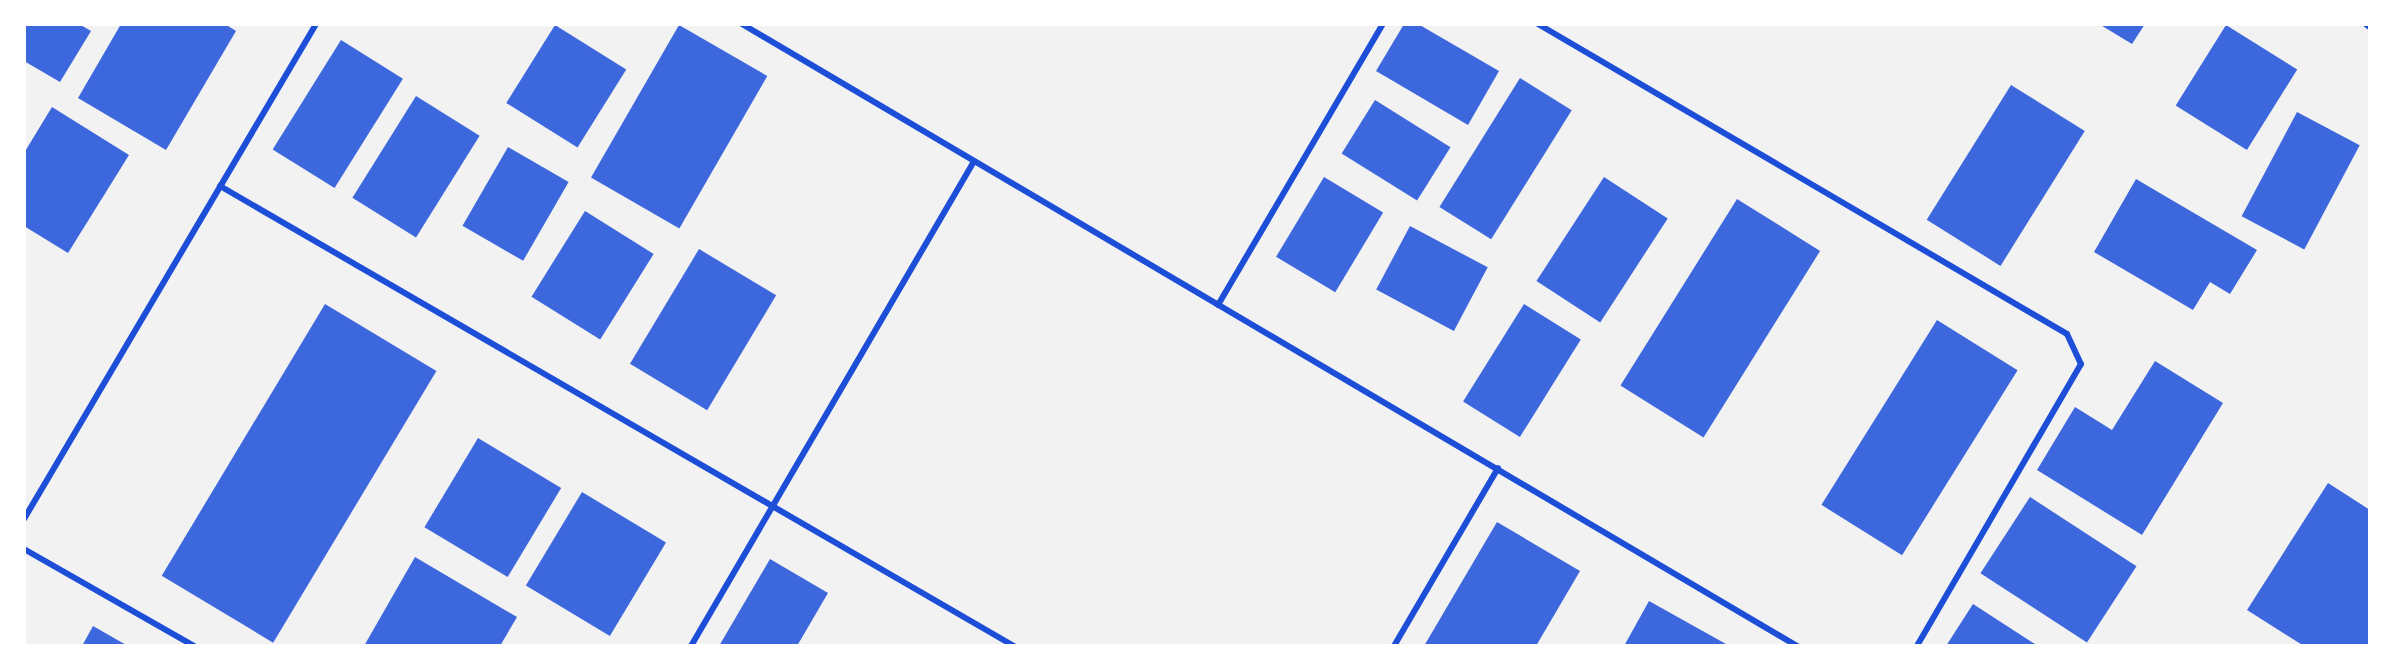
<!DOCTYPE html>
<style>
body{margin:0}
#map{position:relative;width:2394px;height:670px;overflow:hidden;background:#f2f2f2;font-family:"Public Sans",sans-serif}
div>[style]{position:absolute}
.building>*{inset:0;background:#3d67dc;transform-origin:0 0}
.service>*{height:6px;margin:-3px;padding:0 3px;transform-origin:3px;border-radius:3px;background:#1d4ed8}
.minor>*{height:8px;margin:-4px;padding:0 4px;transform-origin:4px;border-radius:4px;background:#1d4ed8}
span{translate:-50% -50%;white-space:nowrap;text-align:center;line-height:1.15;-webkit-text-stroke:8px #fff;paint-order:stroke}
.frame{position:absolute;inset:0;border:26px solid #fff;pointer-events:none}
</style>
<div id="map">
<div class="building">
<div style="clip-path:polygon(24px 24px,79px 24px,91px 31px,60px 82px,24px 61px)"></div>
<div style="clip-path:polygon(121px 24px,225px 24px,236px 31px,166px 150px,78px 98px)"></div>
<div style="clip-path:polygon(1404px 24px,1418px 24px,1499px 71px,1468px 125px,1376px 71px)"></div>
<div style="clip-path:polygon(2099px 24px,2145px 24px,2132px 44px)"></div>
<div style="left:555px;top:25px;width:84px;height:92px;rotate:32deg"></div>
<div style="left:679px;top:25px;width:102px;height:176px;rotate:30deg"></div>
<div style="left:2226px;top:25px;width:84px;height:95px;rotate:32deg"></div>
<div style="left:341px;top:40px;width:73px;height:129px;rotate:32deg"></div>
<div style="left:1520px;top:78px;width:61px;height:152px;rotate:32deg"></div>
<div style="left:2011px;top:85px;width:87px;height:159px;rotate:32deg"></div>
<div style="left:416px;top:96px;width:75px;height:120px;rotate:32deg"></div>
<div style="left:1375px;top:100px;width:89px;height:63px;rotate:32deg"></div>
<div style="clip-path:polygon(52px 107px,129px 155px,68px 253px,24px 226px,24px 153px)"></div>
<div style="left:2297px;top:112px;width:71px;height:118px;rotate:28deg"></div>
<div style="left:508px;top:147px;width:70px;height:91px;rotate:30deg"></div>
<div style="left:1324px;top:177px;width:69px;height:93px;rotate:31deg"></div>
<div style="left:1604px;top:177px;width:76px;height:124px;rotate:33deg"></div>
<div style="clip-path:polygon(2136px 179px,2257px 250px,2230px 294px,2210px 282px,2193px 310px,2094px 252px)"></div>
<div style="left:1737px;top:199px;width:98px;height:220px;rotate:32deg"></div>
<div style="left:585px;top:211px;width:81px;height:101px;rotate:32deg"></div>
<div style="left:1410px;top:226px;width:88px;height:72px;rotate:28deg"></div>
<div style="left:699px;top:249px;width:90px;height:134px;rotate:31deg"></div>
<div style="left:325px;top:304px;width:130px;height:317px;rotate:31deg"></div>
<div style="left:1524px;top:304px;width:67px;height:115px;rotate:32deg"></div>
<div style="left:1937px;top:320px;width:95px;height:218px;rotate:32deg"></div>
<div style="clip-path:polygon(2155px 361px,2223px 403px,2142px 535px,2037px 470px,2075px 407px,2112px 430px)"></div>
<div style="left:478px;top:438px;width:97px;height:104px;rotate:31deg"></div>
<div style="clip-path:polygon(2328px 483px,2370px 510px,2370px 646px,2304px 646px,2247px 610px)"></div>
<div style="left:582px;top:492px;width:98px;height:109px;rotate:31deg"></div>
<div style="left:2030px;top:497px;width:127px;height:91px;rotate:33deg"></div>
<div style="clip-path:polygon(1497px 522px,1580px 571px,1536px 646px,1424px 646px)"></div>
<div style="clip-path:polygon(415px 557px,517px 617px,500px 646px,364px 646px)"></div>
<div style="clip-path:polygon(770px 559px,828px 593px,797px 646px,719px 646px)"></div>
<div style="clip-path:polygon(1649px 601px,1726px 644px,1724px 646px,1624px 646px)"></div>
<div style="clip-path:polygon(1973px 604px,2038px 646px,1946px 646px)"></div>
<div style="clip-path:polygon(93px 626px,128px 646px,82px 646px)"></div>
</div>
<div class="service">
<div style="left:742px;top:24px;width:1225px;rotate:30.52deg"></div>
<div style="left:1538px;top:24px;width:613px;rotate:30.37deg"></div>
<div style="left:2067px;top:334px;width:33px;rotate:65deg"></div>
<div style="left:2081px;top:364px;width:326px;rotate:120.2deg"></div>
<div style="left:220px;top:186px;width:918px;rotate:30.09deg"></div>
<div style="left:1218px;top:305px;width:326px;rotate:-59.6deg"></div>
<div style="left:24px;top:519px;width:575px;rotate:-59.46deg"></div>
<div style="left:24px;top:549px;width:196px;rotate:29.7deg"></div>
<div style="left:691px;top:646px;width:559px;rotate:-59.72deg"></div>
<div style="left:1394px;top:646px;width:206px;rotate:-59.7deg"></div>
</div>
<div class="minor">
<div style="left:2367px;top:24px;width:4px;rotate:34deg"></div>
</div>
<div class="frame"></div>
</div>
